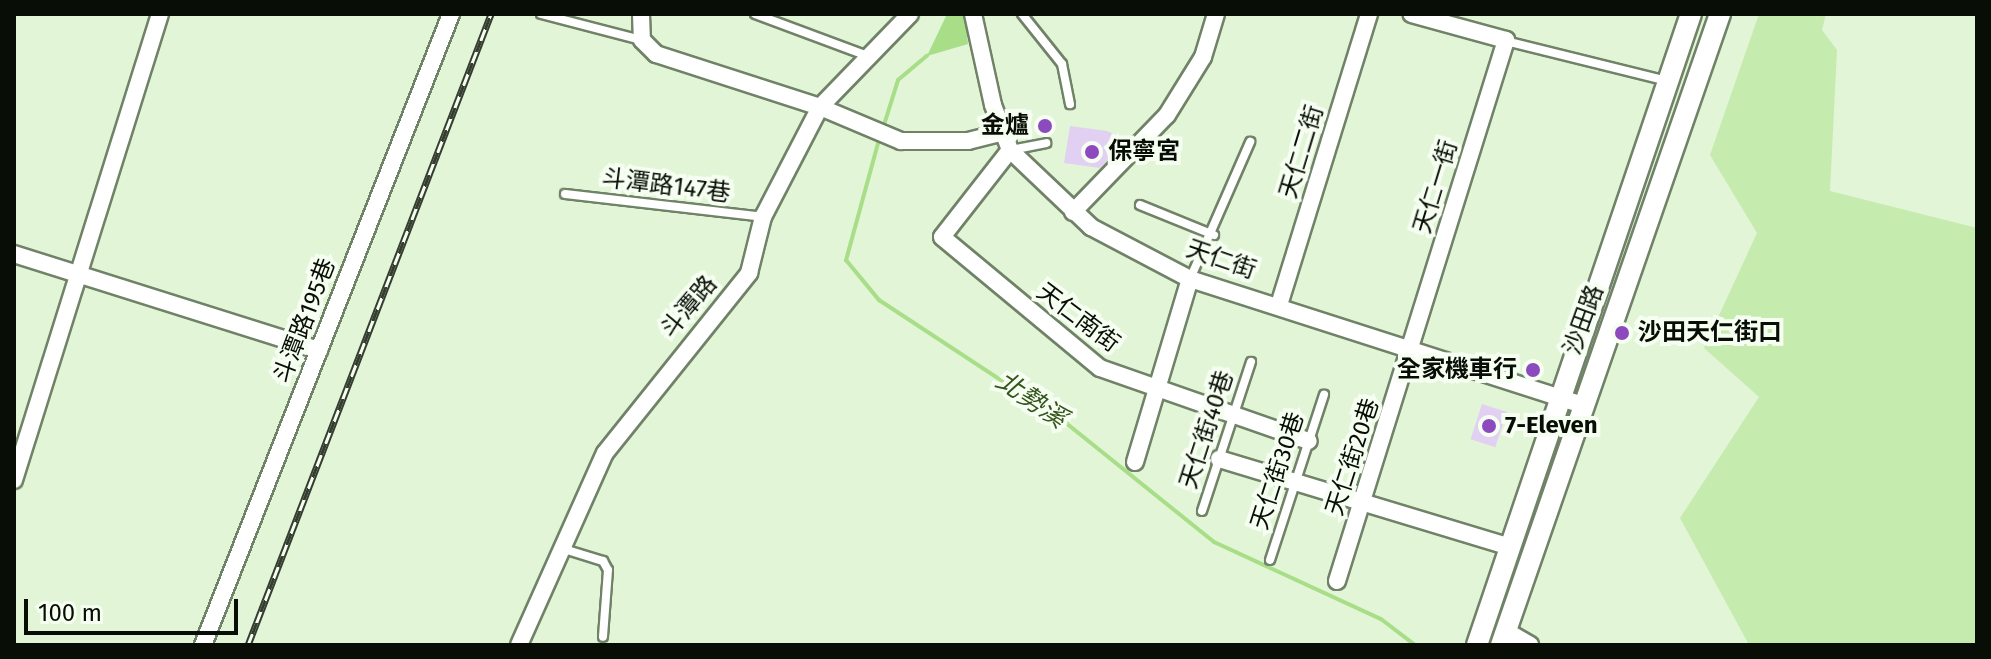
<!DOCTYPE html>
<meta charset="utf-8">
<style>
body{margin:0}
#map{position:relative;width:1991px;height:659px;overflow:hidden;background:#e2f5d7;font-family:"Fira Sans","Noto Sans TC",sans-serif}
div>[style]{position:absolute}
.green>*{inset:0;background:#c5ebaf}
.water>*{inset:0;background:#a8de88}
.stream>*{height:4px;margin:-2px;padding:0 2px;transform-origin:2px;border-radius:2px;background:#a8de88}
.building>*{inset:0;background:#e2d0f3;transform-origin:0 0}
.roads{filter:drop-shadow(2px 0 #708267) drop-shadow(-2px 0 #708267) drop-shadow(0 2px #708267) drop-shadow(0 -2px #708267)}
.service>*{height:8px;margin:-4px;padding:0 4px;transform-origin:4px;border-radius:4px;background:#fff}
.minor>*{height:16px;margin:-8px;padding:0 8px;transform-origin:8px;border-radius:8px;background:#fff}
.tertiary>*{height:20px;margin:-10px;padding:0 10px;transform-origin:10px;border-radius:10px;background:#fff}
.rail>*{height:7px;margin-top:-3.5px;transform-origin:0;background:repeating-linear-gradient(90deg,#f6fef2 0 12px,#343d30 0 24px);box-sizing:border-box;border-block:2px solid #343d30}
.dots>*{width:22px;height:22px;translate:-50% -50%;box-sizing:border-box;border:4px solid #f6fef2;border-radius:50%}
span{translate:-50% -50%;white-space:nowrap;text-align:center;line-height:1.15;-webkit-text-stroke:8px #f6fef2;paint-order:stroke}
.poi-label{font-size:24px;color:#080e05;font-weight:700}
.right{translate:-100% -50%;text-align:right}
.left{translate:0 -50%;text-align:left}
.street-label{font-size:24px;color:#080e05}
.water-label{font-size:26px;color:#34561c;font-style:italic}
.frame{position:absolute;inset:0;border:16px solid #080e05;pointer-events:none}
.scale{position:absolute;left:24px;top:599px;width:214px;height:36px;box-sizing:border-box;border:4px solid #080e05;border-top:0;padding-left:10px;font-size:24px;line-height:28px;white-space:nowrap;color:#080e05;-webkit-text-stroke:6px #f6fef2;paint-order:stroke}
</style>
<div id="map">
<div class="green">
<div style="clip-path:polygon(1759px 14px,1826px 14px,1822px 30px,1837px 50px,1830px 191px,1977px 228px,1977px 645px,1748px 643px,1680px 518px,1759px 397px,1704px 348px,1757px 233px,1710px 155px)"></div>
</div>
<div class="water">
<div style="clip-path:polygon(947px 14px,965px 14px,968px 44px,927px 56px)"></div>
</div>
<div class="stream">
<div style="left:883px;top:128px;width:50px;rotate:-72.6deg"></div>
<div style="left:898px;top:80px;width:38px;rotate:-40deg"></div>
<div style="left:880px;top:136px;width:129px;rotate:105.3deg"></div>
<div style="left:846px;top:260px;width:52px;rotate:50.5deg"></div>
<div style="left:879px;top:300px;width:224px;rotate:33.3deg"></div>
<div style="left:1066px;top:423px;width:190px;rotate:38.8deg"></div>
<div style="left:1214px;top:542px;width:184px;rotate:24.8deg"></div>
<div style="left:1381px;top:619px;width:43px;rotate:37.4deg"></div>
</div>
<div class="building">
<div style="clip-path:polygon(1070px 126px,1107px 131px,1127px 140px,1100px 168px,1064px 163px)"></div>
<div style="left:1482px;top:404px;width:26px;height:37px;rotate:18deg"></div>
</div>
<div class="roads">
<div class="service">
<div style="left:541px;top:14px;width:103px;rotate:14.6deg"></div>
<div style="left:755px;top:14px;width:121px;rotate:20.4deg"></div>
<div style="left:1022px;top:14px;width:64px;rotate:51.3deg"></div>
<div style="left:1062px;top:64px;width:41px;rotate:78.7deg"></div>
<div style="left:1506px;top:41px;width:167px;rotate:13.9deg"></div>
<div style="left:1011px;top:150px;width:36px;rotate:-11deg"></div>
<div style="left:565px;top:194px;width:199px;rotate:6.6deg"></div>
<div style="left:1140px;top:205px;width:80px;rotate:22.1deg"></div>
<div style="left:1190px;top:279px;width:150px;rotate:-66.3deg"></div>
<div style="left:1202px;top:511px;width:157px;rotate:-71.8deg"></div>
<div style="left:564px;top:549px;width:41px;rotate:17.1deg"></div>
<div style="left:603px;top:561px;width:10px;rotate:61deg"></div>
<div style="left:608px;top:570px;width:67px;rotate:94.3deg"></div>
<div style="left:1270px;top:560px;width:174px;rotate:-71.9deg"></div>
</div>
<div class="minor">
<div style="left:641px;top:14px;width:26px;rotate:88deg"></div>
<div style="left:642px;top:40px;width:20px;rotate:45deg"></div>
<div style="left:656px;top:54px;width:172px;rotate:17.9deg"></div>
<div style="left:820px;top:107px;width:88px;rotate:22.8deg"></div>
<div style="left:901px;top:141px;width:67px"></div>
<div style="left:968px;top:141px;width:36px;rotate:-14deg"></div>
<div style="left:973px;top:14px;width:93px;rotate:77.6deg"></div>
<div style="left:993px;top:105px;width:48px;rotate:69.3deg"></div>
<div style="left:1010px;top:150px;width:112px;rotate:43.5deg"></div>
<div style="left:1091px;top:227px;width:112px;rotate:27.7deg"></div>
<div style="left:1190px;top:279px;width:412px;rotate:17.8deg"></div>
<div style="left:1010px;top:150px;width:110px;rotate:128deg"></div>
<div style="left:942px;top:237px;width:205px;rotate:39.7deg"></div>
<div style="left:1100px;top:368px;width:221px;rotate:19.3deg"></div>
<div style="left:1073px;top:212px;width:135px;rotate:-45.9deg"></div>
<div style="left:1167px;top:115px;width:68px;rotate:-58.2deg"></div>
<div style="left:1203px;top:57px;width:45px;rotate:-73.2deg"></div>
<div style="left:14px;top:254px;width:320px;rotate:17.5deg"></div>
<div style="left:1279px;top:305px;width:305px;rotate:-72.8deg"></div>
<div style="left:1219px;top:459px;width:305px;rotate:16.8deg"></div>
<div style="left:1135px;top:462px;width:191px;rotate:-73.3deg"></div>
<div style="left:14px;top:480px;width:488px;rotate:-72.6deg"></div>
<div style="left:1337px;top:581px;width:567px;rotate:-72.65deg"></div>
<div style="left:1506px;top:40px;width:98px;rotate:-164.7deg"></div>
<div style="left:1506px;top:631px;width:28px;rotate:30deg"></div>
<div style="left:203px;top:645px;width:678px;rotate:-68.54deg"></div>
<div style="left:519px;top:645px;width:210px;rotate:-65.9deg"></div>
<div style="left:605px;top:453px;width:231px;rotate:-51.3deg"></div>
<div style="left:749px;top:273px;width:58px;rotate:-76deg"></div>
<div style="left:763px;top:217px;width:124px;rotate:-62.6deg"></div>
<div style="left:820px;top:107px;width:129px;rotate:-45.9deg"></div>
</div>
<div class="tertiary">
<div style="left:1477px;top:645px;width:666px;rotate:-71.27deg"></div>
<div style="left:1501px;top:645px;width:668px;rotate:-70.86deg"></div>
</div>
</div>
<div class="rail">
<div style="left:248px;top:645px;width:676px;rotate:-68.94deg"></div>
</div>
<div class="dots">
<div style="left:1045px;top:126px;background:#8d4abf"></div>
<div style="left:1092px;top:152px;background:#8d4abf"></div>
<div style="left:1622px;top:333px;background:#8d4abf"></div>
<div style="left:1533px;top:370px;background:#8d4abf"></div>
<div style="left:1489px;top:426px;background:#8d4abf"></div>
</div>
<div class="poi-label">
<span class="right" style="left:1029px;top:126px">金爐</span>
<span class="left" style="left:1108px;top:152px">保寧宮</span>
<span class="left" style="left:1638px;top:333px">沙田天仁街口</span>
<span class="right" style="left:1517px;top:370px">全家機車行</span>
<span class="left" style="left:1505px;top:426px">7-Eleven</span>
</div>
<div class="street-label">
<span style="left:1302px;top:152px;rotate:-73deg">天仁二街</span>
<span style="left:666px;top:186px;rotate:7deg">斗潭路147巷</span>
<span style="left:1436px;top:187px;rotate:-73deg">天仁一街</span>
<span style="left:1221px;top:260px;rotate:19deg">天仁街</span>
<span style="left:689px;top:307px;rotate:-50deg">斗潭路</span>
<span style="left:1078px;top:318px;rotate:37deg">天仁南街</span>
<span style="left:1584px;top:320px;rotate:-70deg">沙田路</span>
<span style="left:305px;top:321px;rotate:-69deg">斗潭路195巷</span>
<span style="left:1207px;top:430px;rotate:-72deg">天仁街40巷</span>
<span style="left:1353px;top:457px;rotate:-72deg">天仁街20巷</span>
<span style="left:1278px;top:471px;rotate:-72deg">天仁街30巷</span>
</div>
<div class="water-label">
<span style="left:1031px;top:400px;rotate:34deg">北勢溪</span>
</div>
<div class="frame"></div>
<div class="scale">100 m</div>
</div>
